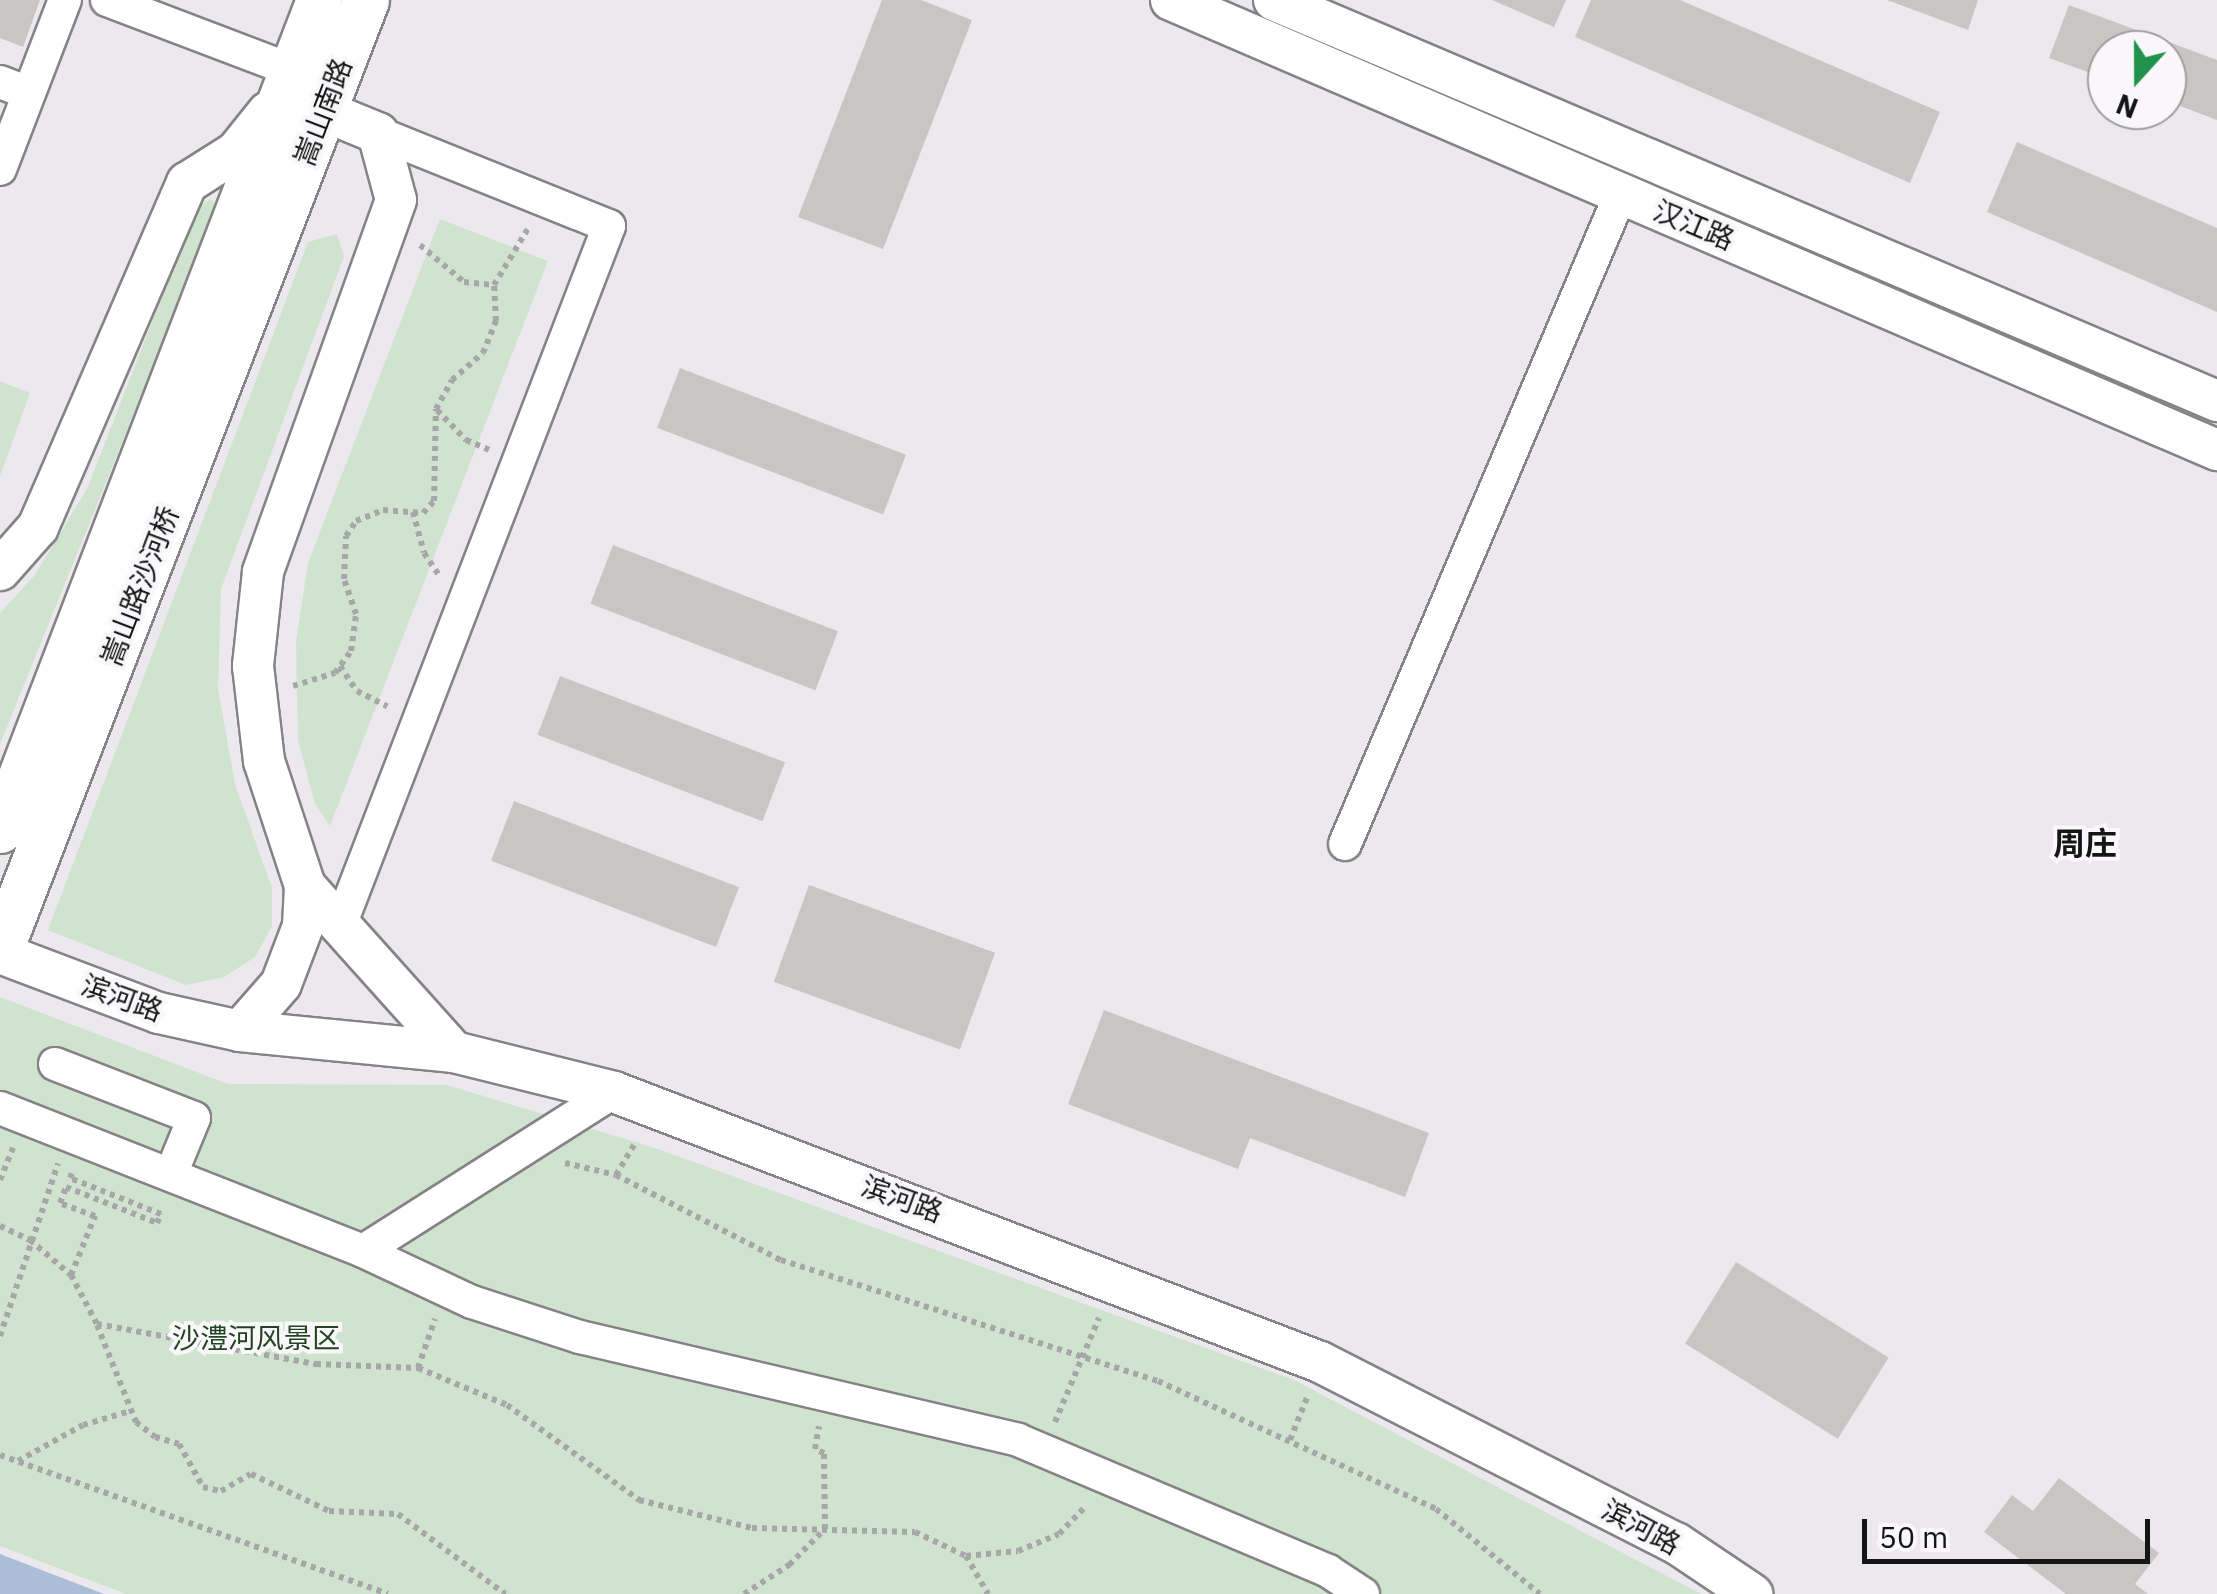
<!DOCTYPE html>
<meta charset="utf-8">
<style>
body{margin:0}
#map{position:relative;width:2217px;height:1594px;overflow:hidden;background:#ebe9ed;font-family:"IBM Plex Sans","Noto Sans SC",sans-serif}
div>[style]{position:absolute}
.green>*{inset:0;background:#d0e3ce}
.water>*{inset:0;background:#acbed7}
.building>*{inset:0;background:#c8c6c3;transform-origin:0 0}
.path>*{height:6px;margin-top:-3px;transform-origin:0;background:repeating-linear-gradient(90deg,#a7a6a9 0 5px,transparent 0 10px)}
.roads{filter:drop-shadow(2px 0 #858386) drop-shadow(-2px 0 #858386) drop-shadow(0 2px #858386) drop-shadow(0 -2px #858386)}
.minor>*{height:32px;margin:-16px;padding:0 16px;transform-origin:16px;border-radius:16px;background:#fff}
.tertiary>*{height:40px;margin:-20px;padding:0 20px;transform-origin:20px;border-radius:20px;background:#fff}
.secondary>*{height:45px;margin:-22.5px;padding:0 22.5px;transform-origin:22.5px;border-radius:22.5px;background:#fff}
span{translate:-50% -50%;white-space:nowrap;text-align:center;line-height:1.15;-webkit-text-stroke:8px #f9f7fa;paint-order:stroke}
.street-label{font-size:28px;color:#151516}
.park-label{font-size:28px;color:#234421}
.quarter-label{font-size:32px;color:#151516;font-weight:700}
.north{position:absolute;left:2087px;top:30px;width:100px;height:100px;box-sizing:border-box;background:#f9f7fa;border:2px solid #9e9d9f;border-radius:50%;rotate:201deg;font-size:28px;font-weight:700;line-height:40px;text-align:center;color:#151516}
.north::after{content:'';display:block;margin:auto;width:35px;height:45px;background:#20924c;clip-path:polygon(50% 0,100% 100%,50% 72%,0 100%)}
.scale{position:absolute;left:1862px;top:1519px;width:288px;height:45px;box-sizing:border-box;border:5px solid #151516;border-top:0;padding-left:12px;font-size:30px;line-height:35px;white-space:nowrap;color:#151516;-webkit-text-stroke:8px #f9f7fa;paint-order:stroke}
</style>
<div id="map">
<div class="green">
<div style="clip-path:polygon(210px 199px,218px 206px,0 744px,0 613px,34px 576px,87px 489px,196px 209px)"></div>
<div style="clip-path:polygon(440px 219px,548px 261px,330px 826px,315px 804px,298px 740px,296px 641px,308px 563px)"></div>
<div style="clip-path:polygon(337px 234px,344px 256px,221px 589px,218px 689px,235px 784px,272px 888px,272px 926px,255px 957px,224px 977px,186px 985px,48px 930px,308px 242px)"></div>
<div style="clip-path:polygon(0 381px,30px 393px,0 476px)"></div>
<div style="clip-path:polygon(0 997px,228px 1084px,447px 1085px,658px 1149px,1294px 1380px,1701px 1594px,126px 1594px,0 1546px)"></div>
</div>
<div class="water">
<div style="clip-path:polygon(0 1554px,104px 1594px,0 1594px)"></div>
</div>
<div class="building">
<div style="clip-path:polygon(0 0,40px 0,23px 47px,0 38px)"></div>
<div style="clip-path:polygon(882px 0,921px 0,972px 20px,883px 249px,798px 217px)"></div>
<div style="clip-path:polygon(1492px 0,1566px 0,1554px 27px)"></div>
<div style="clip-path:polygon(1591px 0,1680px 0,1940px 112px,1910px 183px,1575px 37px)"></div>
<div style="clip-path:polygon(1887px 0,1978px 0,1968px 30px)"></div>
<div style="clip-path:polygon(2069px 5px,2217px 60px,2217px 120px,2167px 101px,2167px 50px,2107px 50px,2107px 79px,2049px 58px)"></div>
<div style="clip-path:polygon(2017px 142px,2217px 228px,2217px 312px,1987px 212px)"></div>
<div style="left:680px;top:368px;width:242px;height:64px;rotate:21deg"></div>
<div style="left:613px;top:545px;width:241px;height:63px;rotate:21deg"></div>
<div style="left:560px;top:676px;width:241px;height:63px;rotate:21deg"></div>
<div style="left:514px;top:801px;width:241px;height:64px;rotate:21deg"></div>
<div style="left:809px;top:885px;width:198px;height:103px;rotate:20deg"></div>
<div style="clip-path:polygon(1104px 1010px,1429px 1133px,1405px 1197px,1250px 1138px,1238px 1169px,1068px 1104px)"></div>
<div style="left:1736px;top:1262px;width:180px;height:96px;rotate:32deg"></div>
<div style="clip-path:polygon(2059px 1478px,2159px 1553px,2135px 1584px,2148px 1594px,2066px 1594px,1984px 1532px,2012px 1495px,2033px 1511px)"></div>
</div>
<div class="path">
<div style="left:420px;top:245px;width:57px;rotate:40.1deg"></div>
<div style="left:464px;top:282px;width:30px;rotate:6deg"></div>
<div style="left:437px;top:410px;width:42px;rotate:46deg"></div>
<div style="left:466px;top:440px;width:25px;rotate:23deg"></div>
<div style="left:413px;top:512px;width:42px;rotate:75deg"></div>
<div style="left:424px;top:553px;width:27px;rotate:56deg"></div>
<div style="left:340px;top:666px;width:30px;rotate:56deg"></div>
<div style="left:357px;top:691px;width:34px;rotate:27deg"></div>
<div style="left:293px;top:686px;width:44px;rotate:-17.2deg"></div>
<div style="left:335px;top:673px;width:27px;rotate:-54deg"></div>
<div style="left:351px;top:651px;width:37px;rotate:-82deg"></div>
<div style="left:356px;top:614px;width:37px;rotate:-109deg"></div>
<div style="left:344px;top:579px;width:43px;rotate:-87.3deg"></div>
<div style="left:346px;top:536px;width:18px;rotate:-56deg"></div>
<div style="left:356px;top:521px;width:29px;rotate:-22deg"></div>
<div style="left:383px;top:510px;width:40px;rotate:4.3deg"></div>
<div style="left:423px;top:513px;width:16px;rotate:-47deg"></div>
<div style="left:434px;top:501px;width:92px;rotate:-88.8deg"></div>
<div style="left:436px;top:409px;width:33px;rotate:-61deg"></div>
<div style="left:452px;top:380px;width:41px;rotate:-41.1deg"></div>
<div style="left:483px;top:353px;width:35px;rotate:-68deg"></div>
<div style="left:496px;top:321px;width:36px;rotate:-93deg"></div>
<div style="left:494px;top:285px;width:68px;rotate:-58.9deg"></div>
<div style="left:565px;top:1163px;width:52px;rotate:13.2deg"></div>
<div style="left:616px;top:1175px;width:186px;rotate:27.3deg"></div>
<div style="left:781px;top:1260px;width:396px;rotate:17.8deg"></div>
<div style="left:1158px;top:1381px;width:306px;rotate:24.7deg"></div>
<div style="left:1436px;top:1509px;width:134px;rotate:39.3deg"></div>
<div style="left:616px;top:1175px;width:39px;rotate:-59deg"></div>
<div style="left:0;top:1180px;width:35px;rotate:-68deg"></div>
<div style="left:0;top:1226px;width:33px;rotate:25deg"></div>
<div style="left:30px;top:1240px;width:54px;rotate:40.5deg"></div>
<div style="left:71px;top:1275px;width:55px;rotate:62deg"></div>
<div style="left:97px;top:1324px;width:223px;rotate:10.4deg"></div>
<div style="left:316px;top:1364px;width:102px;rotate:2.2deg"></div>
<div style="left:418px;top:1368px;width:96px;rotate:22.6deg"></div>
<div style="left:507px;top:1405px;width:163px;rotate:35.7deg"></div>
<div style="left:639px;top:1500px;width:116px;rotate:13.9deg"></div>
<div style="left:752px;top:1528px;width:163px;rotate:1.4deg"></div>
<div style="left:915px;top:1532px;width:56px;rotate:25.2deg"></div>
<div style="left:966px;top:1556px;width:52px;rotate:-5.5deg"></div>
<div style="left:1018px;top:1551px;width:44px;rotate:-22.5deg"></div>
<div style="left:1059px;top:1534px;width:39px;rotate:-46deg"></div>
<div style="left:71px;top:1275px;width:64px;rotate:-67.9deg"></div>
<div style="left:95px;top:1216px;width:37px;rotate:-160deg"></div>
<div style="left:60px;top:1203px;width:17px;rotate:-69deg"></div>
<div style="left:66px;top:1187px;width:98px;rotate:21.6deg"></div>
<div style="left:157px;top:1223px;width:10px;rotate:-66deg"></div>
<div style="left:161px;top:1214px;width:98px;rotate:-158.4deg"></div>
<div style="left:70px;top:1178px;width:5px;rotate:-68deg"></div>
<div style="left:97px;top:1325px;width:105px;rotate:68.1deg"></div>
<div style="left:136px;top:1422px;width:24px;rotate:38deg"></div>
<div style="left:155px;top:1437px;width:25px;rotate:16deg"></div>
<div style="left:179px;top:1444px;width:49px;rotate:60.8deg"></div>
<div style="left:203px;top:1487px;width:18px;rotate:13deg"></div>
<div style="left:221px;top:1491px;width:34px;rotate:-30deg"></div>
<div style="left:251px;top:1474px;width:86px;rotate:25.4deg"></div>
<div style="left:329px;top:1511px;width:69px;rotate:2.5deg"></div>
<div style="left:398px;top:1514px;width:134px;rotate:36.8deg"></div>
<div style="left:0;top:1336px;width:182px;rotate:-71.4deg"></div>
<div style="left:418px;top:1368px;width:52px;rotate:-70.9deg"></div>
<div style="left:1055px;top:1422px;width:113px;rotate:-67.1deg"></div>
<div style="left:1290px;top:1440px;width:48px;rotate:-68.2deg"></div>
<div style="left:0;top:1455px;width:412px;rotate:19.7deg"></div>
<div style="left:18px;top:1461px;width:74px;rotate:-29deg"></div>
<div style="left:83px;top:1425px;width:49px;rotate:-16.6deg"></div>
<div style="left:966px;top:1556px;width:44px;rotate:59.9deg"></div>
<div style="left:744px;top:1594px;width:54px;rotate:-32.8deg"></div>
<div style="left:789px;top:1565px;width:51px;rotate:-45deg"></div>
<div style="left:825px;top:1529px;width:76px;rotate:-90.8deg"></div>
<div style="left:824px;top:1453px;width:10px;rotate:-156deg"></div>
<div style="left:815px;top:1449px;width:23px;rotate:-80deg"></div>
</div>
<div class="roads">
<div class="minor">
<div style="left:107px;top:0;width:197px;rotate:20.8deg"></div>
<div style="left:0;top:82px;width:31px;rotate:21deg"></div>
<div style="left:0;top:169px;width:181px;rotate:-69deg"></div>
<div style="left:1345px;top:844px;width:707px;rotate:-67.02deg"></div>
<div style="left:339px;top:928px;width:752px;rotate:-68.96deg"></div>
<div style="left:609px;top:226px;width:249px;rotate:-158.1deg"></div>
<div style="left:55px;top:1064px;width:149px;rotate:21.2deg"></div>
<div style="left:194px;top:1118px;width:61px;rotate:112.3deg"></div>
<div style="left:0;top:1108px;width:390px;rotate:21.5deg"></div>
<div style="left:363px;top:1251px;width:120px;rotate:25.1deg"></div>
<div style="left:472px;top:1302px;width:114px;rotate:18deg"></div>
<div style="left:580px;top:1337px;width:450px;rotate:13.2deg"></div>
<div style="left:1018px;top:1440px;width:337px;rotate:22.9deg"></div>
<div style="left:1328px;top:1571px;width:42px;rotate:33.3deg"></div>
<div style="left:363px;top:1251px;width:297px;rotate:-32.4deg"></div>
</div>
<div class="tertiary">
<div style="left:1171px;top:0;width:1139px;rotate:23.28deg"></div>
<div style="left:1274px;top:0;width:1025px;rotate:23.04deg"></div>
<div style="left:324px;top:111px;width:58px;rotate:22.2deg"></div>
<div style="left:378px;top:133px;width:69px;rotate:75deg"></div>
<div style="left:396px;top:200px;width:395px;rotate:109.7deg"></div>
<div style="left:263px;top:572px;width:95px;rotate:96.1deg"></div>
<div style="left:253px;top:666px;width:96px;rotate:83.4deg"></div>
<div style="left:264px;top:761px;width:132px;rotate:71.8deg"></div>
<div style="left:305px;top:886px;width:223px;rotate:48.1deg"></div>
<div style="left:0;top:570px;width:57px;rotate:-48.5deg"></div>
<div style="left:38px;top:527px;width:375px;rotate:-66.6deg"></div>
<div style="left:187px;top:183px;width:58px;rotate:-32.3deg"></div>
<div style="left:236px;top:152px;width:51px;rotate:-51.3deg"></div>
<div style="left:0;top:953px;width:170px;rotate:20.7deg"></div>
<div style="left:159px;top:1013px;width:83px;rotate:12.5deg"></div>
<div style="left:240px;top:1031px;width:215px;rotate:5.6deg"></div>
<div style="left:454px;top:1052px;width:165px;rotate:14deg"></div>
<div style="left:614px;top:1092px;width:756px;rotate:20.93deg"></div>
<div style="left:1320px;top:1362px;width:399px;rotate:27deg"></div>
<div style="left:1676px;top:1543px;width:92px;rotate:33.9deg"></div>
<div style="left:240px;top:1031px;width:62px;rotate:-48.9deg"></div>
<div style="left:281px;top:984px;width:62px;rotate:-69.2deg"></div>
<div style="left:303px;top:926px;width:40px;rotate:-87.1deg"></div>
</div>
<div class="secondary">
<div style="left:0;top:830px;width:889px;rotate:-68.98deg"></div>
<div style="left:0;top:950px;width:1018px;rotate:-68.93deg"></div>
</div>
</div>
<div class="street-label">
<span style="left:323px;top:112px;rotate:-69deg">嵩山南路</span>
<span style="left:1694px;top:225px;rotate:23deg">汉江路</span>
<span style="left:140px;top:586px;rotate:-69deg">嵩山路沙河桥</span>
<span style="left:122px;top:998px;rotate:20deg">滨河路</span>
<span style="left:902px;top:1199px;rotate:20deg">滨河路</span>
<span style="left:1641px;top:1527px;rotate:28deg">滨河路</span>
</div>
<div class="park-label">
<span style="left:256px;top:1338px">沙澧河风景区</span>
</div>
<div class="quarter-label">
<span style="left:2085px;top:843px">周庄</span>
</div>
<div class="north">N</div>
<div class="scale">50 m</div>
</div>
